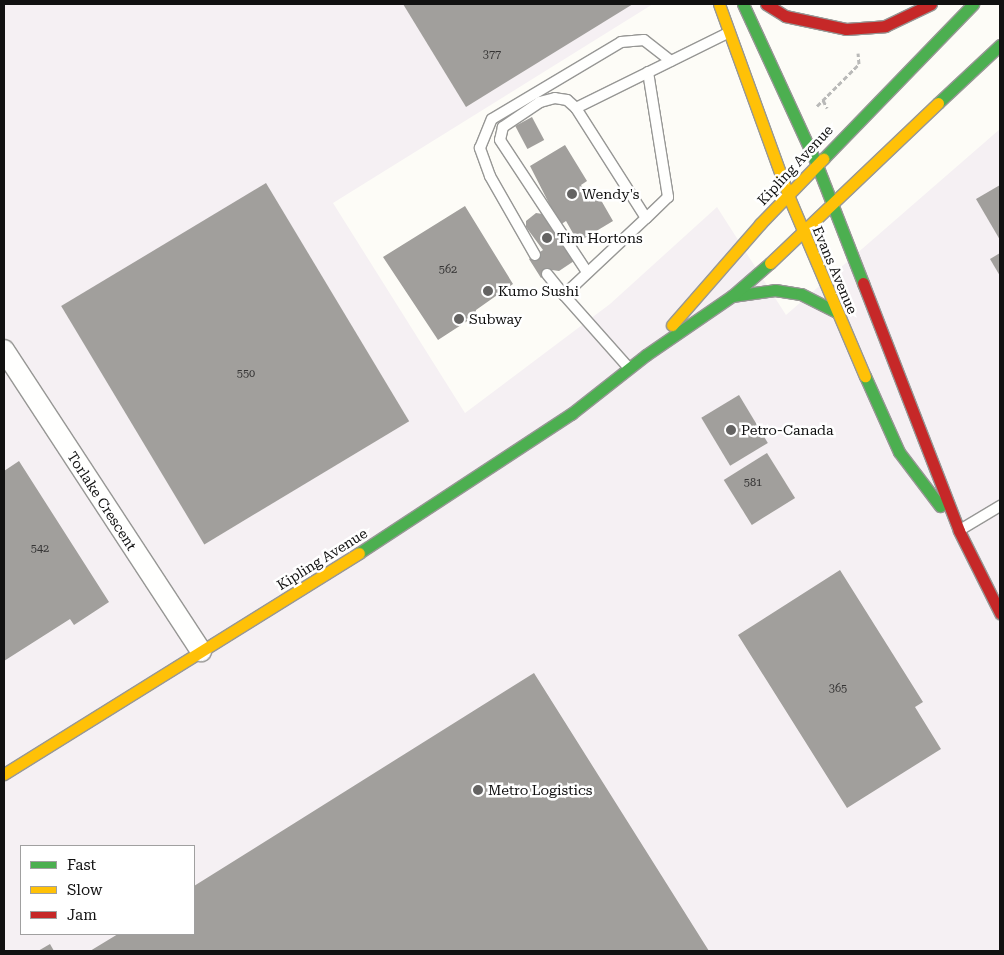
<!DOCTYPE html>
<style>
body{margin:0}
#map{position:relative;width:1004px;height:955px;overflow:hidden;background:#fdfcf7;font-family:"Roboto Serif",serif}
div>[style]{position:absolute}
.industrial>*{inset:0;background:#f5f0f3}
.building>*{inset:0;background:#a19f9c;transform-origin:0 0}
.path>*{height:3px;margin-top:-1.5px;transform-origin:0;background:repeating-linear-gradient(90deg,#b9b9b8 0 5px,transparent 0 7.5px)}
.roads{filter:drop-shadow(1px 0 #979795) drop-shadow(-1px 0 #979795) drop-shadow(0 1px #979795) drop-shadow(0 -1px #979795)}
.lane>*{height:10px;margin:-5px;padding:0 5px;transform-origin:5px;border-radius:5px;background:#fffffe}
.street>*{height:20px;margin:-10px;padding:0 10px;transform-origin:10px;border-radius:10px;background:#fffffe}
.fast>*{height:11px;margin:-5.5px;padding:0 5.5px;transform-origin:5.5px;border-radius:5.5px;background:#4caf50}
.slow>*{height:11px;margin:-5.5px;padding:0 5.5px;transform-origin:5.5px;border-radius:5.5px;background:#ffc107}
.jam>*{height:11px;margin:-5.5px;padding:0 5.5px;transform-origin:5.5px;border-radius:5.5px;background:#c62828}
.dots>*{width:14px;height:14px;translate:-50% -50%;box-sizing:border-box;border:2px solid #fff;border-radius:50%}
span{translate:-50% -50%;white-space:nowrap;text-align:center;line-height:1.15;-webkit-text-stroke:5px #fff;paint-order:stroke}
.number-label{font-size:11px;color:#353434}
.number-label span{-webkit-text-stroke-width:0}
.street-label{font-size:14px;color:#111}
.poi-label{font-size:14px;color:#111}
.left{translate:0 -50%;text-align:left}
.frame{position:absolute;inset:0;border:5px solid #111;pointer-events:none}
.legend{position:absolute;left:20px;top:845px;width:175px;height:90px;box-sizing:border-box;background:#fff;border:1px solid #a0a0a0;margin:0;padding:6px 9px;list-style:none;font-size:15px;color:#111}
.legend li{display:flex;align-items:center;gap:10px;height:25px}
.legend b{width:25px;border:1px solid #a0a0a0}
</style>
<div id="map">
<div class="industrial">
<div style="clip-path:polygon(evenodd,4px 4px,653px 4px,333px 203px,465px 413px,610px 304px,717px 207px,786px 315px,1000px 129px,1000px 951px,4px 951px,4px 4px,21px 846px,194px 846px,194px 934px,21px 934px,21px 846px)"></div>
</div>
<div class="building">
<div style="clip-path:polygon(403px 4px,633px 4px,466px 107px)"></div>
<div style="left:532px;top:117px;width:26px;height:19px;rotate:62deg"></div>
<div style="clip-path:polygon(565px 145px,587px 181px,581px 185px,586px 193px,594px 188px,613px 221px,578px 242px,566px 221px,560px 225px,530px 166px)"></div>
<div style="left:266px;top:183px;width:278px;height:239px;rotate:59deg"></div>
<div style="clip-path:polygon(1000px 185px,1000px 240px,976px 199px)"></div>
<div style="clip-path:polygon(465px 206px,513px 284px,476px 310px,475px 316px,438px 340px,383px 257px)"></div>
<div style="clip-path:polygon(536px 213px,543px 214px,574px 261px,559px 271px,552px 270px,541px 278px,529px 259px,543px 250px,526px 227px,526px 221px)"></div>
<div style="clip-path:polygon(1000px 253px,1000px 276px,990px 259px)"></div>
<div style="left:739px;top:395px;width:56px;height:44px;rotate:59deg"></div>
<div style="left:767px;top:453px;width:53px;height:51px;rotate:58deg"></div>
<div style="clip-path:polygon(19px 461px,109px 602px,74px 625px,70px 619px,4px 661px,4px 471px)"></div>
<div style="clip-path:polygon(840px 570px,923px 702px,915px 707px,941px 749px,847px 808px,738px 635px)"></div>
<div style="clip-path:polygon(534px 673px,709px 951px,90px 951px,118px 934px,194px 934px,194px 886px)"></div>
<div style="clip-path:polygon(50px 944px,54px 951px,38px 951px)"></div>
</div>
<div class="path">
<div style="left:823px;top:100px;width:9px;rotate:63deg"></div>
<div style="left:817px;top:106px;width:59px;rotate:-45deg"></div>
<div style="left:859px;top:64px;width:11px;rotate:-95deg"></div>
</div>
<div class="roads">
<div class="lane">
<div style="left:648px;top:72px;width:127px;rotate:80.9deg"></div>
<div style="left:668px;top:197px;width:30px;rotate:136deg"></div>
<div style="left:646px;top:218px;width:130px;rotate:-122.5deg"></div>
<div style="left:576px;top:108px;width:169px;rotate:-26.3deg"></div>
<div style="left:576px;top:108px;width:12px;rotate:-138deg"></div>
<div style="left:567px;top:100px;width:12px;rotate:-171deg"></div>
<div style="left:555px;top:98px;width:16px;rotate:165deg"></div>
<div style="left:540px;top:102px;width:45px;rotate:146deg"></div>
<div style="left:503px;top:127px;width:13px;rotate:103deg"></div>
<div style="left:500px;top:140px;width:158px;rotate:56.6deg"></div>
<div style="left:535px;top:255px;width:91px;rotate:-119.7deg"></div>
<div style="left:490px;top:176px;width:30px;rotate:-110deg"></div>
<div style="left:480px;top:148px;width:31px;rotate:-68deg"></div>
<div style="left:492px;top:119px;width:150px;rotate:-30.8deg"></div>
<div style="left:621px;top:42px;width:23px;rotate:-5deg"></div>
<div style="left:644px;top:40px;width:34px;rotate:38deg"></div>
<div style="left:547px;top:274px;width:27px;rotate:51deg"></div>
<div style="left:628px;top:367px;width:96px;rotate:-131.6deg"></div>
<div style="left:564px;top:295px;width:112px;rotate:-43.2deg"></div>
<div style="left:960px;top:530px;width:47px;rotate:-31deg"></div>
</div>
<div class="street">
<div style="left:4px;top:350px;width:360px;rotate:56.8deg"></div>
</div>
<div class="fast">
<div style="left:743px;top:4px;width:177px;rotate:65.3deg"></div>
<div style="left:817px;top:165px;width:127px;rotate:68.7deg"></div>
<div style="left:938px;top:103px;width:85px;rotate:-43.1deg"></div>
<div style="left:823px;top:159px;width:216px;rotate:-45.9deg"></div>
<div style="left:732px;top:296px;width:43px;rotate:-7.9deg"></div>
<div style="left:775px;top:290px;width:26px;rotate:9deg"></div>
<div style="left:801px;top:294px;width:39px;rotate:27deg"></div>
<div style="left:865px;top:376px;width:83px;rotate:65.9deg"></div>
<div style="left:899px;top:452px;width:68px;rotate:52.8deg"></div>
<div style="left:359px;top:553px;width:254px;rotate:-33.3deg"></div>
<div style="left:571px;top:414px;width:95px;rotate:-38.2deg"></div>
<div style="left:646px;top:355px;width:104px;rotate:-34.5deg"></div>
<div style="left:732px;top:296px;width:50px;rotate:-41deg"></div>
</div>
<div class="slow">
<div style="left:719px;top:4px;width:203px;rotate:70.1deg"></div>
<div style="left:788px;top:195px;width:197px;rotate:67deg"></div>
<div style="left:770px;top:263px;width:232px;rotate:-43.6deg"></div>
<div style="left:672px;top:325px;width:134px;rotate:-48.9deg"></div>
<div style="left:760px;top:224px;width:91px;rotate:-45.9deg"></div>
<div style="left:4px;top:774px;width:418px;rotate:-31.9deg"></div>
</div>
<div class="jam">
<div style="left:766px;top:4px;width:22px;rotate:32deg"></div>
<div style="left:785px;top:16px;width:62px;rotate:12deg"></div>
<div style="left:846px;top:29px;width:39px;rotate:-4deg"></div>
<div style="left:885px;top:26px;width:51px;rotate:-25.6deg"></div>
<div style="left:863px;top:283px;width:266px;rotate:68.8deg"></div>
<div style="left:959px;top:531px;width:92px;rotate:63.4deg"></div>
</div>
</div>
<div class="dots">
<div style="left:572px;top:194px;background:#646362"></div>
<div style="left:547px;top:238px;background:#646362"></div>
<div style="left:488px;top:291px;background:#646362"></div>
<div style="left:459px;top:319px;background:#646362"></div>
<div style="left:731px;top:430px;background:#646362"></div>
<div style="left:478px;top:790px;background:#646362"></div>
</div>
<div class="number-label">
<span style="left:492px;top:55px">377</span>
<span style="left:448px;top:270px">562</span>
<span style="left:246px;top:374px">550</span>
<span style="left:753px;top:483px">581</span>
<span style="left:40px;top:549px">542</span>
<span style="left:838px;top:689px">365</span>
</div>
<div class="street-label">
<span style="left:795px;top:165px;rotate:-47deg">Kipling Avenue</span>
<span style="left:835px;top:270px;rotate:67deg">Evans Avenue</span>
<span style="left:102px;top:501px;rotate:57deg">Torlake Crescent</span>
<span style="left:322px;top:559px;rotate:-32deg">Kipling Avenue</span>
</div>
<div class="poi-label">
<span class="left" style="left:582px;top:194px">Wendy's</span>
<span class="left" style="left:557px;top:238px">Tim Hortons</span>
<span class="left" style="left:498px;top:291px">Kumo Sushi</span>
<span class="left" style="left:469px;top:319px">Subway</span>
<span class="left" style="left:741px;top:430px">Petro-Canada</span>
<span class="left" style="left:488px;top:790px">Metro Logistics</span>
</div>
<div class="frame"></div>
<ul class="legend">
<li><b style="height:6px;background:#4caf50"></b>Fast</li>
<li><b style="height:6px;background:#ffc107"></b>Slow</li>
<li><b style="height:6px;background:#c62828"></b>Jam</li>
</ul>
</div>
